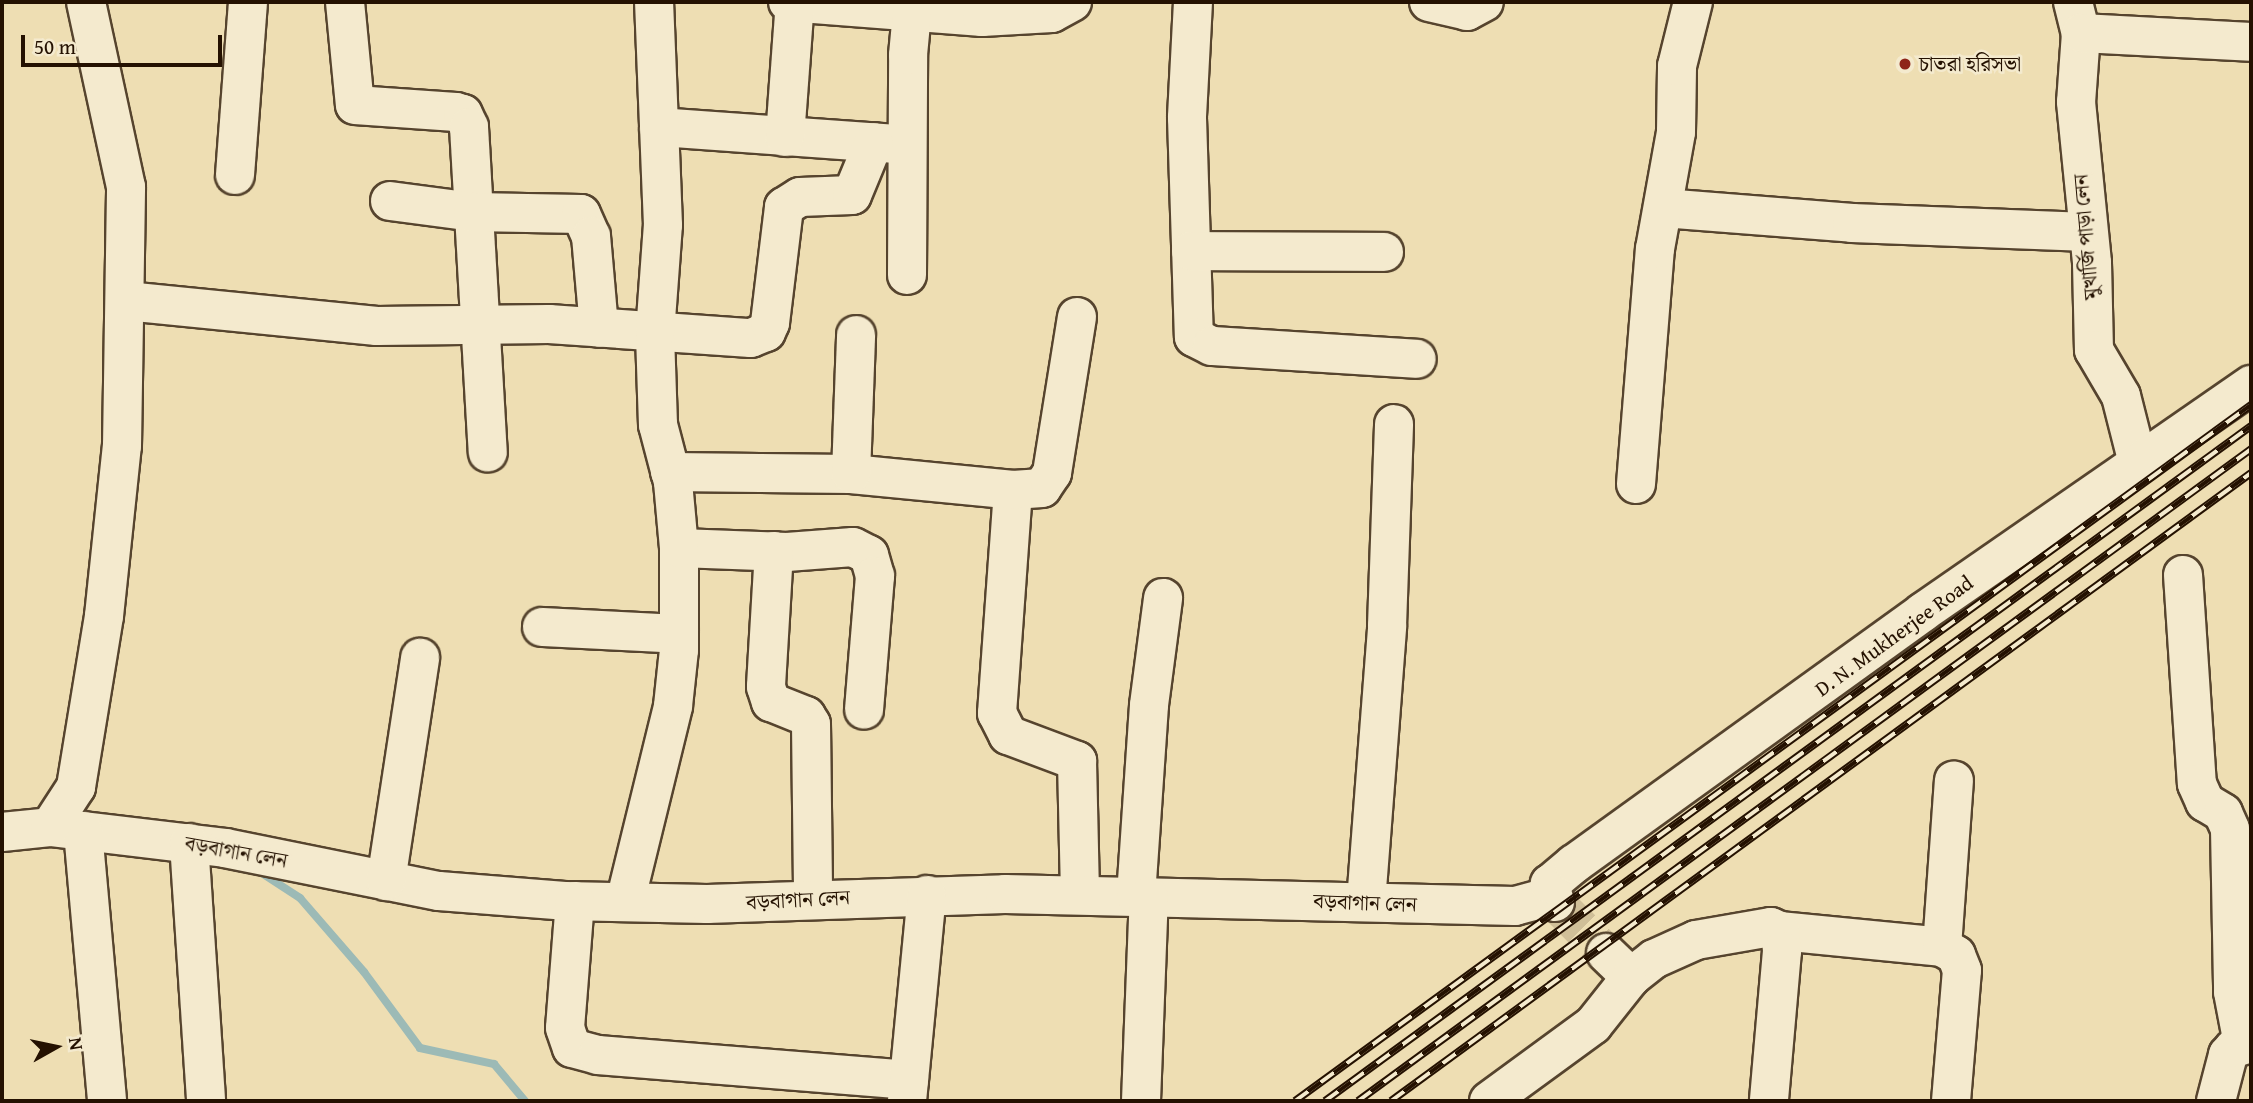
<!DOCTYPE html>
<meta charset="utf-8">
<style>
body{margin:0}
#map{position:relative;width:2253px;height:1103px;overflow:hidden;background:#eedeb3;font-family:"Gentium Book Plus","Noto Serif Bengali",serif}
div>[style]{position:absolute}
.stream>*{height:8px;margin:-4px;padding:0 4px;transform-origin:4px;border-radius:4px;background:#9cbab6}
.minor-tunnel>*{height:38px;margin-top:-19px;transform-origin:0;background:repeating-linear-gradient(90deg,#d0bf98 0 38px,transparent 0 57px)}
.roads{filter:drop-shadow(2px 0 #56442e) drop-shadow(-2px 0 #56442e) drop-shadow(0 2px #56442e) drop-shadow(0 -2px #56442e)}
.minor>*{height:38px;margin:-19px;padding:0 19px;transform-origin:19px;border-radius:19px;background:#f4eace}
.rail>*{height:8px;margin-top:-4px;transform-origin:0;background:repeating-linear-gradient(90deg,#f4eace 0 16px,#241101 0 32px);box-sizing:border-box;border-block:2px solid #241101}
.dots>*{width:19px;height:19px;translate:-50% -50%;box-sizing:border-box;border:4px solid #f4eace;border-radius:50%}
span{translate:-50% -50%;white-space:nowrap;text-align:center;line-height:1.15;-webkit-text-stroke:5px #f4eace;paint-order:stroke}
.poi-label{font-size:21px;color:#241101}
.left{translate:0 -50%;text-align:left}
.street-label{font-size:21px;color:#241101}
.frame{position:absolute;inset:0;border:4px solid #241101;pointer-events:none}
.north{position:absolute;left:21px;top:1012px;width:70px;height:70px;-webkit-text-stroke:5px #f4eace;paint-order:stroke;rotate:81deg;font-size:19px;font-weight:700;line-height:28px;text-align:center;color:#241101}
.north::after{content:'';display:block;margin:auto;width:24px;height:32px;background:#241101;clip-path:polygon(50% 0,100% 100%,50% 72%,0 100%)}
.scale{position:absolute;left:21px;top:35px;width:201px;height:32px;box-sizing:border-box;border:4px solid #241101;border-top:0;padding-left:9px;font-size:21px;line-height:24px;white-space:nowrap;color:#241101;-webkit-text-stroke:5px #f4eace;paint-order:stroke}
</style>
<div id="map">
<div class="stream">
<div style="left:260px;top:872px;width:48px;rotate:33deg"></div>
<div style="left:300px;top:898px;width:98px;rotate:49.1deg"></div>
<div style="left:364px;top:972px;width:94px;rotate:53.6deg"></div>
<div style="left:420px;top:1048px;width:76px;rotate:12.2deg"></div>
<div style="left:494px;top:1064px;width:48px;rotate:50deg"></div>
</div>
<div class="minor-tunnel">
<div style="left:1555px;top:902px;width:72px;rotate:45deg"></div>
</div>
<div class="roads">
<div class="minor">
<div style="left:345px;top:2px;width:103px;rotate:84.5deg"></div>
<div style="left:355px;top:105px;width:101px;rotate:4deg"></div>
<div style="left:456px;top:112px;width:7px;rotate:16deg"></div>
<div style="left:463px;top:114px;width:14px;rotate:65deg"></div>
<div style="left:469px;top:127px;width:326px;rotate:86.7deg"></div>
<div style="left:788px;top:2px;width:195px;rotate:4.4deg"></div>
<div style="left:982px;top:17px;width:70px;rotate:-3.3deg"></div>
<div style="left:1052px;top:13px;width:23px;rotate:-29deg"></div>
<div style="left:1193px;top:2px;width:116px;rotate:93deg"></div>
<div style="left:1187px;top:118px;width:219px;rotate:88.2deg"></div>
<div style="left:1194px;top:337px;width:20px;rotate:27deg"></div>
<div style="left:1212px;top:346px;width:205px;rotate:3.6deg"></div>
<div style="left:1429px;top:2px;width:39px;rotate:13deg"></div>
<div style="left:1467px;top:11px;width:19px;rotate:-28deg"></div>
<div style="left:2073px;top:2px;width:32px;rotate:76deg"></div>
<div style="left:2081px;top:33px;width:69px;rotate:94.1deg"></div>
<div style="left:2076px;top:102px;width:162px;rotate:84.3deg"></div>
<div style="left:2092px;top:263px;width:87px;rotate:88.7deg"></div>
<div style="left:2094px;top:350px;width:53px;rotate:59.6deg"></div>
<div style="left:2121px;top:396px;width:69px;rotate:75.8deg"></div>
<div style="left:2081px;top:33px;width:170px;rotate:3deg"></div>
<div style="left:659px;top:127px;width:240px;rotate:4.1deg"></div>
<div style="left:785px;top:137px;width:135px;rotate:-85.8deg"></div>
<div style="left:235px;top:175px;width:173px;rotate:-85.7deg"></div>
<div style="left:390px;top:201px;width:84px;rotate:7.5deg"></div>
<div style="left:473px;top:212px;width:108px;rotate:1.1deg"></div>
<div style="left:581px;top:214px;width:24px;rotate:66deg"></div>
<div style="left:591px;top:236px;width:92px;rotate:85deg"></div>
<div style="left:1663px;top:208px;width:190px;rotate:4.5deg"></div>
<div style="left:1852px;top:223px;width:236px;rotate:2.2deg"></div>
<div style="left:1191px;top:251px;width:193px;rotate:0.3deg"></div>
<div style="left:907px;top:275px;width:220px;rotate:-89.7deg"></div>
<div style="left:908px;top:55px;width:53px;rotate:-84.6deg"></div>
<div style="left:126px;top:301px;width:252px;rotate:5.7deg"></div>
<div style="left:377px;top:326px;width:172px;rotate:-0.7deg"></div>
<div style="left:549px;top:324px;width:202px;rotate:4deg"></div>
<div style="left:751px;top:338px;width:16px;rotate:-22deg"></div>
<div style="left:766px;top:332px;width:10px;rotate:-66deg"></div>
<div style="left:770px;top:323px;width:117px;rotate:-83.1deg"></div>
<div style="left:784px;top:207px;width:19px;rotate:-32deg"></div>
<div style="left:800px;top:197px;width:52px;rotate:-2.2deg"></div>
<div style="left:852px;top:195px;width:57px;rotate:-67.5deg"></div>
<div style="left:1077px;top:317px;width:158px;rotate:99.1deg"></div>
<div style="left:1052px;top:473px;width:18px;rotate:124deg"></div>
<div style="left:1042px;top:488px;width:29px;rotate:176deg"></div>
<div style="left:1013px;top:490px;width:224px;rotate:94.1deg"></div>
<div style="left:997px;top:713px;width:25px;rotate:63deg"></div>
<div style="left:1008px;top:735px;width:74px;rotate:20.6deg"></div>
<div style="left:1077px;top:761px;width:134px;rotate:88.7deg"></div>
<div style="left:670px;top:472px;width:181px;rotate:0.6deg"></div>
<div style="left:851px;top:474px;width:163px;rotate:5.6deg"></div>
<div style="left:851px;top:474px;width:139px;rotate:-87.9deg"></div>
<div style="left:1636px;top:484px;width:236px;rotate:-85.4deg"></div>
<div style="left:1655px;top:249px;width:119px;rotate:-79.8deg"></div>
<div style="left:1676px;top:132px;width:66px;rotate:-89.1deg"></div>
<div style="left:1677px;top:66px;width:66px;rotate:-76deg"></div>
<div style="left:679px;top:548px;width:108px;rotate:2.1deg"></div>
<div style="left:787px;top:552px;width:66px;rotate:-4.3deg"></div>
<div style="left:853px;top:547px;width:18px;rotate:27deg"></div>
<div style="left:869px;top:555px;width:22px;rotate:74deg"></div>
<div style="left:875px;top:576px;width:134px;rotate:94.7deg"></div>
<div style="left:774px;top:551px;width:136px;rotate:93.4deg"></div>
<div style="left:766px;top:687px;width:16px;rotate:72deg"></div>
<div style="left:771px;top:702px;width:38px;rotate:22deg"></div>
<div style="left:806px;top:716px;width:9px;rotate:58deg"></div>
<div style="left:811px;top:724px;width:176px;rotate:89.3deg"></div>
<div style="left:2183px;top:575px;width:209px;rotate:86.2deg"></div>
<div style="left:2197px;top:784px;width:20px;rotate:66deg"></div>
<div style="left:2205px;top:802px;width:21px;rotate:31deg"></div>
<div style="left:2223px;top:813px;width:17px;rotate:66deg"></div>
<div style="left:2230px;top:829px;width:163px;rotate:88.9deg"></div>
<div style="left:2233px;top:992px;width:53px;rotate:79.1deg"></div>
<div style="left:542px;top:627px;width:137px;rotate:2.9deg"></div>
<div style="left:50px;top:827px;width:176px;rotate:6.8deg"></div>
<div style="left:225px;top:848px;width:218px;rotate:11.4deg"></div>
<div style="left:439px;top:891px;width:126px;rotate:4.5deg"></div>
<div style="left:565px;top:901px;width:142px;rotate:1.2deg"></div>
<div style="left:707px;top:904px;width:298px;rotate:-1.9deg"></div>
<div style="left:1005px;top:894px;width:510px;rotate:1.35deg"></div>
<div style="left:1515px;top:906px;width:38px;rotate:-15deg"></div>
<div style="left:83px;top:831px;width:271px;rotate:84.9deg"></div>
<div style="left:2px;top:832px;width:48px;rotate:-5.9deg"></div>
<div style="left:50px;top:827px;width:48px;rotate:-57deg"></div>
<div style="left:76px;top:787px;width:173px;rotate:-80.7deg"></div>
<div style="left:104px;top:616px;width:171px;rotate:-84deg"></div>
<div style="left:122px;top:446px;width:259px;rotate:-89.1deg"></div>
<div style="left:126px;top:187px;width:189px;rotate:-102.2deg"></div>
<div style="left:189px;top:843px;width:259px;rotate:86.2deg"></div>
<div style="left:386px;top:881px;width:226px;rotate:-81.3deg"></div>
<div style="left:1136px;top:896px;width:191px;rotate:-86.1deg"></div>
<div style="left:1149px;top:705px;width:108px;rotate:-82.5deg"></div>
<div style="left:575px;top:901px;width:127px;rotate:94.5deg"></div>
<div style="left:565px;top:1028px;width:21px;rotate:71deg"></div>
<div style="left:572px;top:1048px;width:27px;rotate:15deg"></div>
<div style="left:598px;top:1055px;width:312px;rotate:4.6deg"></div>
<div style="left:625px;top:902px;width:202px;rotate:-76.2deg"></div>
<div style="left:673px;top:706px;width:56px;rotate:-83.9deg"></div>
<div style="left:679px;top:650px;width:102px;rotate:-90deg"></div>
<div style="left:679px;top:548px;width:66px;rotate:-95.2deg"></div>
<div style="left:673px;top:482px;width:59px;rotate:-104.7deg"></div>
<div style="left:658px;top:425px;width:92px;rotate:-91.9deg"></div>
<div style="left:655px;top:333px;width:108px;rotate:-85.8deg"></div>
<div style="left:663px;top:225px;width:223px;rotate:-92.3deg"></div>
<div style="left:1366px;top:902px;width:277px;rotate:-85.6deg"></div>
<div style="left:1387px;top:626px;width:202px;rotate:-88deg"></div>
<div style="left:1555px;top:902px;width:19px;rotate:-106deg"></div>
<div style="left:1550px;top:884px;width:31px;rotate:-40deg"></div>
<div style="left:1574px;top:864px;width:430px;rotate:-35.8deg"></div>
<div style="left:1923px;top:612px;width:399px;rotate:-34.7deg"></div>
<div style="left:1780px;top:931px;width:163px;rotate:5.6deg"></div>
<div style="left:1606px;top:953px;width:35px;rotate:44deg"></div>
<div style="left:907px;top:1101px;width:207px;rotate:-84.5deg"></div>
<div style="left:1141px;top:1101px;width:205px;rotate:-87.8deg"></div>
<div style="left:1489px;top:1101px;width:129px;rotate:-36.2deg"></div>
<div style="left:1593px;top:1025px;width:61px;rotate:-51.6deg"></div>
<div style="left:1631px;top:977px;width:29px;rotate:-38deg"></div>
<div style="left:1654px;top:959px;width:46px;rotate:-24.3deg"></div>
<div style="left:1696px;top:940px;width:76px;rotate:-9.8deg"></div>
<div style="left:1771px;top:927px;width:10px;rotate:24deg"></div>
<div style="left:1780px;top:931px;width:20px;rotate:84deg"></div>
<div style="left:1782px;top:951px;width:151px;rotate:95deg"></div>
<div style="left:1951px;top:1101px;width:131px;rotate:-85.2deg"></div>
<div style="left:1962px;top:970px;width:16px;rotate:-112deg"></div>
<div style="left:1956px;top:955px;width:16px;rotate:-150deg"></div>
<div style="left:1942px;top:947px;width:167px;rotate:-85.9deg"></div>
<div style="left:2216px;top:1101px;width:48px;rotate:-75.4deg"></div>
<div style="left:2228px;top:1055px;width:9px;rotate:-49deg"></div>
<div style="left:2234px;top:1048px;width:18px;rotate:-16deg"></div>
</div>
</div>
<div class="rail">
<div style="left:1295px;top:1101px;width:1183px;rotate:-36.06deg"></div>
<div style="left:1325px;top:1101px;width:1146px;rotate:-36.09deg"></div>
<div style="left:1358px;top:1101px;width:1106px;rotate:-36.13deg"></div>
<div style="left:1391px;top:1101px;width:1065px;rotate:-36.14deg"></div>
</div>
<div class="dots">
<div style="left:1905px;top:64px;background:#8f2418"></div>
</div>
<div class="poi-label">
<span class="left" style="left:1919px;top:64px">চাতরা হরিসভা</span>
</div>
<div class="street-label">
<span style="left:2086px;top:237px;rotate:-95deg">মুখার্জি পাড়া লেন</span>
<span style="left:1894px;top:636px;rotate:-36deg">D. N. Mukherjee Road</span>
<span style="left:236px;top:852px;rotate:10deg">বড়বাগান লেন</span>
<span style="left:798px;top:900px;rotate:-3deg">বড়বাগান লেন</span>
<span style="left:1365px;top:903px;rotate:2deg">বড়বাগান লেন</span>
</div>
<div class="frame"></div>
<div class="north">N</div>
<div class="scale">50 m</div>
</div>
